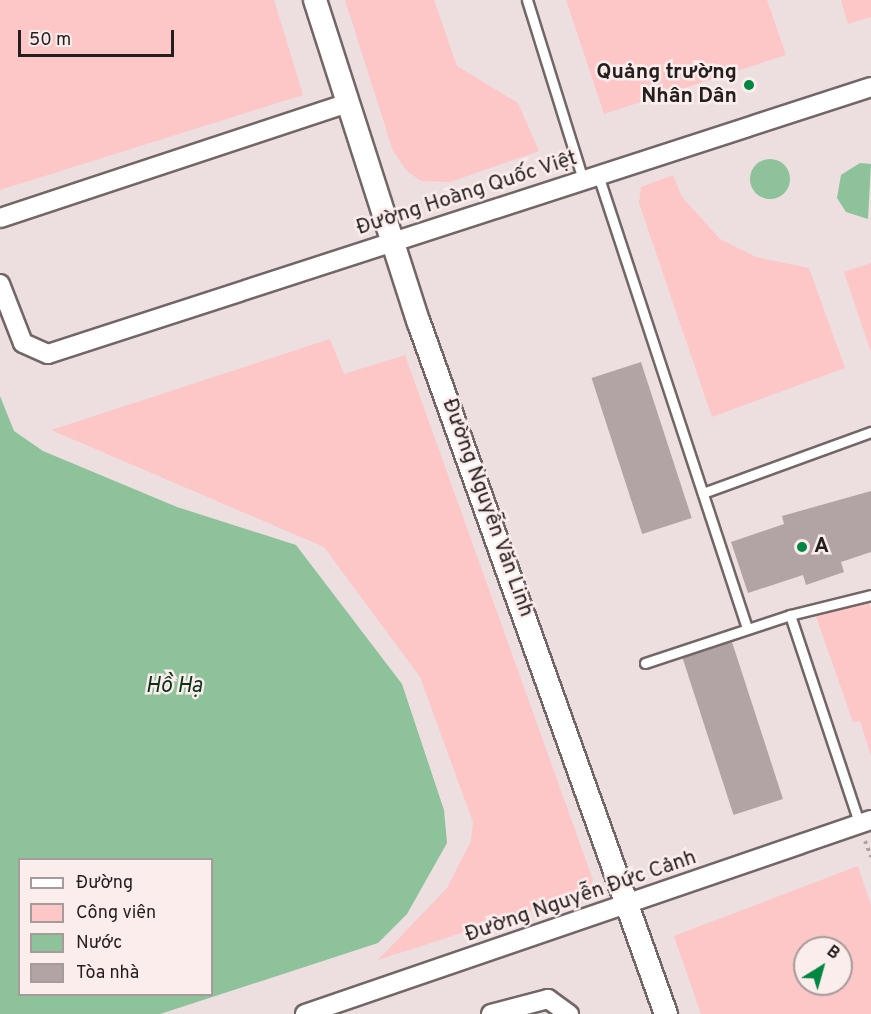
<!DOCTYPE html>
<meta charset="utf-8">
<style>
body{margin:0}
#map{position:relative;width:871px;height:1014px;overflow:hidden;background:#eddfdf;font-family:Overpass,sans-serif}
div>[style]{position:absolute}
.green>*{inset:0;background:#fcc7c6}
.water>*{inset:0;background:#8dc29a}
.round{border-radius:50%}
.building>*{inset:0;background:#b2a4a4;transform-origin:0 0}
.path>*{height:4px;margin-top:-2px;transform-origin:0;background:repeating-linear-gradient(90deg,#ada1a1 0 3px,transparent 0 7.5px)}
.roads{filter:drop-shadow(2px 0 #726666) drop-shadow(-2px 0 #726666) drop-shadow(0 2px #726666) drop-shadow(0 -2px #726666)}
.service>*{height:9px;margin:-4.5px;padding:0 4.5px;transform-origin:4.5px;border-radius:4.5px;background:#fff}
.minor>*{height:18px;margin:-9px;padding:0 9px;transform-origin:9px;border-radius:9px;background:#fff}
.tertiary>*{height:22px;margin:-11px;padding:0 11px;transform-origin:11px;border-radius:11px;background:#fff}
.dots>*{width:16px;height:16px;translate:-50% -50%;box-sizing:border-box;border:3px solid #fbedec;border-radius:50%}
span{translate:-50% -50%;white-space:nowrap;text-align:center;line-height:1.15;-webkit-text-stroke:5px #fbedec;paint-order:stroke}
.poi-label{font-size:21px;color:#241f1f;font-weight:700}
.right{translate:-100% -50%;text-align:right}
.left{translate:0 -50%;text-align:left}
.street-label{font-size:21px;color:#241f1f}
.water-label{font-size:22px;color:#093319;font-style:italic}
.legend{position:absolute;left:18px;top:858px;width:195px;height:138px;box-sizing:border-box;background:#fbedec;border:2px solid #a59b9a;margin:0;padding:8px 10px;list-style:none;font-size:18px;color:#241f1f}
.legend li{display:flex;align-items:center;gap:12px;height:30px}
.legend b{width:30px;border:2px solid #a59b9a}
.north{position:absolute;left:793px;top:936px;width:60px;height:60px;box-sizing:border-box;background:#fbedec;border:2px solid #a59b9a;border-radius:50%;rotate:37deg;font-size:16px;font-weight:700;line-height:24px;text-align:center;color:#241f1f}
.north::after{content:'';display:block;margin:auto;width:21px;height:27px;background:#008742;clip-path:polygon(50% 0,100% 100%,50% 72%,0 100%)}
.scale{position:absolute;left:18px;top:30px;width:156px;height:27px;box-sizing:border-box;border:3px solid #241f1f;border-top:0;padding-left:8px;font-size:18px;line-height:21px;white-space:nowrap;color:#241f1f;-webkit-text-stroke:4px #fbedec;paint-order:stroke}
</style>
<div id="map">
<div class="green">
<div style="clip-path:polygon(0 0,274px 0,303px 95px,0 190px)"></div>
<div style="clip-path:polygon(345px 0,434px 0,457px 66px,518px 103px,539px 151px,450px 182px,421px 181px,407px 171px,393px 151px)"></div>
<div style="clip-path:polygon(566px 0,767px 0,786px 55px,604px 114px)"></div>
<div style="clip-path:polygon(841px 0,871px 0,871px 17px,848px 24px)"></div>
<div style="clip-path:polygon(673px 175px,682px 197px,720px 239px,756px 257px,809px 268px,845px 368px,712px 417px,639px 203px,641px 187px)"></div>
<div style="clip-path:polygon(871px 263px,871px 352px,844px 272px)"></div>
<div style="clip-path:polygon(330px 339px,344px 374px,405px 355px,593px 880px,588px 892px,378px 960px,447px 888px,471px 841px,473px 822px,420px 677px,324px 547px,51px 430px)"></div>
<div style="clip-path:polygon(866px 593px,871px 609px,871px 756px,860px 721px,853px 722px,813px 608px)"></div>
<div style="clip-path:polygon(evenodd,858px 866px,871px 906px,871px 1014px,701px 1014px,674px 936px,858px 866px,805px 948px,841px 948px,841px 984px,805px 984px,805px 948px)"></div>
</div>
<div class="water">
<div class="round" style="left:750px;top:159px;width:40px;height:40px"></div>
<div style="clip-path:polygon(860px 163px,871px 164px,868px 219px,846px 212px,837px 198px,841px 175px)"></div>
<div style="clip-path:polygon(evenodd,0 396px,14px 431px,43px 451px,177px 507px,296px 545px,402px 684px,444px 810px,447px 843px,407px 914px,378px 943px,160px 1014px,0 1014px,0 396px,20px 860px,212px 860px,212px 994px,20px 994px,20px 860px)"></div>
</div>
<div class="building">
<div style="left:641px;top:362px;width:164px;height:52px;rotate:72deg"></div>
<div style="clip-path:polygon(871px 491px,871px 552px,841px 562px,844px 572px,806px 585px,803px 575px,748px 593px,731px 542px,784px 524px,782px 516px)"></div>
<div style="left:732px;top:642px;width:165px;height:52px;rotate:72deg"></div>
</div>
<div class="path">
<div style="left:865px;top:841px;width:17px;rotate:69deg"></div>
</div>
<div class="roads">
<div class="service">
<div style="left:527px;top:0;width:189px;rotate:72.7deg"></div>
<div style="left:598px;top:175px;width:477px;rotate:71.8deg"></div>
<div style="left:703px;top:493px;width:179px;rotate:-20deg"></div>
<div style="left:790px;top:615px;width:219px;rotate:71.6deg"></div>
<div style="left:645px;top:663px;width:153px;rotate:-18.3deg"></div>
<div style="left:790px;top:615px;width:83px;rotate:-13.9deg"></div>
</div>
<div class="minor">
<div style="left:0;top:218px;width:367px;rotate:-18.3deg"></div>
<div style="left:0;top:284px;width:63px;rotate:68.7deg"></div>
<div style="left:23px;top:343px;width:27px;rotate:24deg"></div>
<div style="left:48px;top:354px;width:865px;rotate:-17.97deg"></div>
<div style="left:305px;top:1014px;width:598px;rotate:-18.92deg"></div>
<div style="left:491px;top:1014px;width:59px;rotate:-14.7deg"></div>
<div style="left:548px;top:999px;width:26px;rotate:36deg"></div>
</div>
<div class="tertiary">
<div style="left:315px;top:0;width:339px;rotate:72.2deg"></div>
<div style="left:419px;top:323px;width:734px;rotate:70.33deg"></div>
</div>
</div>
<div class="dots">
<div style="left:749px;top:85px;background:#008742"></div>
<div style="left:802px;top:547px;background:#008742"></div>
</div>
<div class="poi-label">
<span class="right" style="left:737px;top:85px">Quảng trường<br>Nhân Dân</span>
<span class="left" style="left:814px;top:547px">A</span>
</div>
<div class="street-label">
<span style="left:467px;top:194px;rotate:-18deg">Đường Hoàng Quốc Việt</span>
<span style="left:487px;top:508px;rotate:70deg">Đường Nguyễn Văn Linh</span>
<span style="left:581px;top:897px;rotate:-19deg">Đường Nguyễn Đức Cảnh</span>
</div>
<div class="water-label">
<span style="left:174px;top:687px">Hồ Hạ</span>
</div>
<ul class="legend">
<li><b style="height:8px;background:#fff"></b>Đường</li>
<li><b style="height:16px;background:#fcc7c6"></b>Công viên</li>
<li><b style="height:16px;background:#8dc29a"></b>Nước</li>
<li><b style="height:16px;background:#b2a4a4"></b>Tòa nhà</li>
</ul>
<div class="north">B</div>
<div class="scale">50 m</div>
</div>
